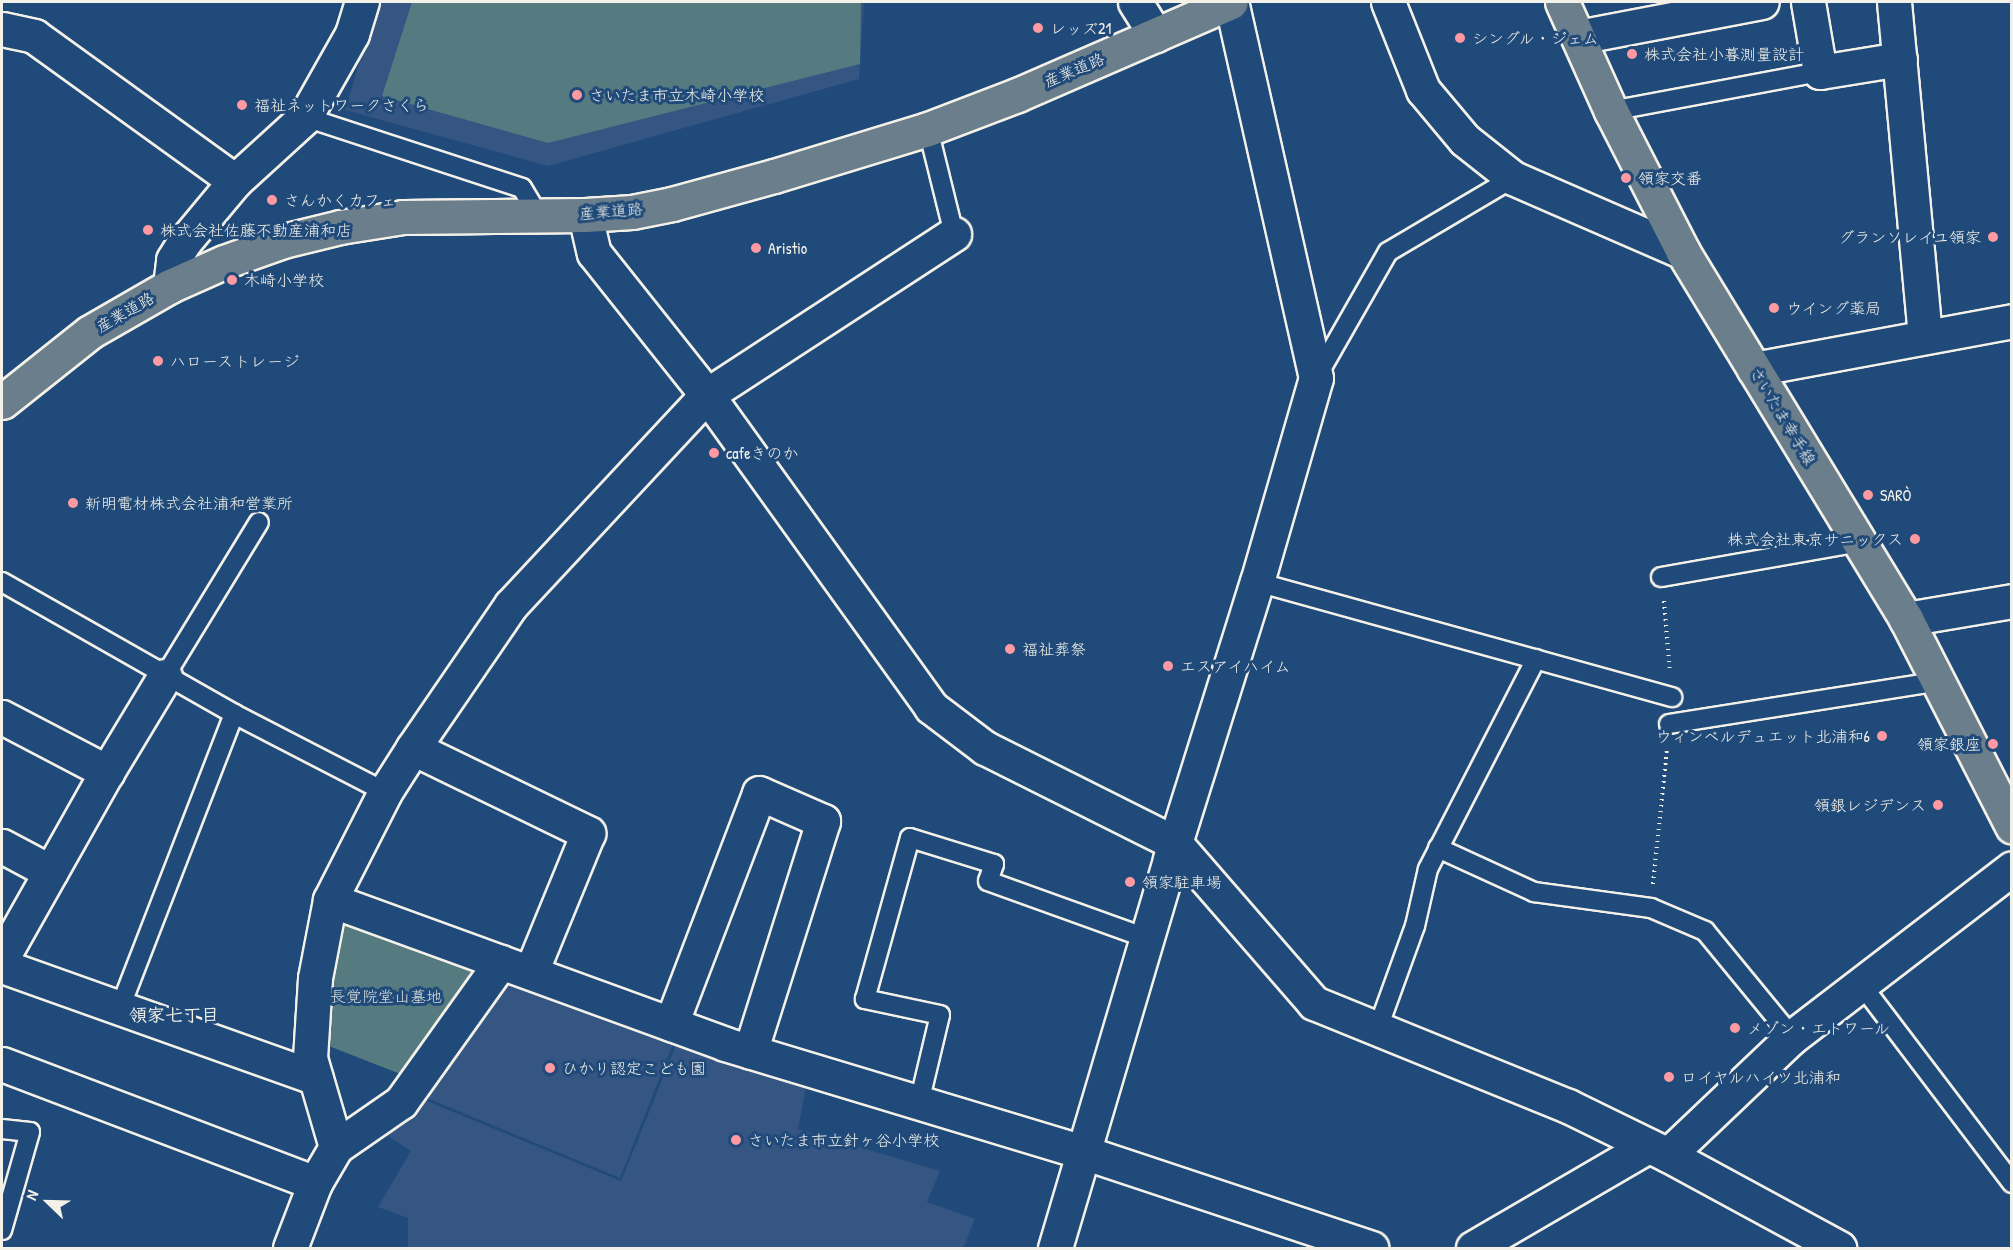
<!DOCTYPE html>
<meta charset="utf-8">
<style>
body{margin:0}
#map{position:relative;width:2013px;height:1250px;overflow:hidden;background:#1f4a7a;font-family:"Patrick Hand","Klee One",sans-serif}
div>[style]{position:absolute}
.built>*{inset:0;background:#355583}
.green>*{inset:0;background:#557b81}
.path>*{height:4px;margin-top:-2px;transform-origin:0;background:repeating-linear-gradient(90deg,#f4f1e8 0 1.5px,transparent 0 6px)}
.roads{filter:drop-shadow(2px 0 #f4f1e8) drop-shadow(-2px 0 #f4f1e8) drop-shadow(0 2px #f4f1e8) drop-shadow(0 -2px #f4f1e8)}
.lane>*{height:18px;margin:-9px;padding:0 9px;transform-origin:9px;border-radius:9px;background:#1f4a7a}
.street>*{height:33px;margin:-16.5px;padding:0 16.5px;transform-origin:16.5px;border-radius:16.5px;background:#1f4a7a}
.primary>*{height:33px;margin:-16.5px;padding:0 16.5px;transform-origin:16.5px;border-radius:16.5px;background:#6b7e8b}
.dots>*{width:16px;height:16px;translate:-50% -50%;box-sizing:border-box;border:3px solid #1f4a7a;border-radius:50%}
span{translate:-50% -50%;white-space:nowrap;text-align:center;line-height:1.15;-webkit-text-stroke:6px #1f4a7a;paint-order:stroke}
.poi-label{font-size:16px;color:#f4f1e8}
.left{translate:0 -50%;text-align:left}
.right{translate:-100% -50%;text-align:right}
.street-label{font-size:16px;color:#f4f1e8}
.park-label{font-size:16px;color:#dcdfd9}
.neighbourhood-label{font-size:18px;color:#f4f1e8;font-weight:700}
.frame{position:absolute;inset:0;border:3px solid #f4f1e8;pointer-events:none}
.north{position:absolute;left:18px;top:1172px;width:60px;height:60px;-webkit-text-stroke:4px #1f4a7a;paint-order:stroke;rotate:293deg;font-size:16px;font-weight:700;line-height:24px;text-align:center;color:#f4f1e8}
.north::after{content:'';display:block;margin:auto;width:21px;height:27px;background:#f4f1e8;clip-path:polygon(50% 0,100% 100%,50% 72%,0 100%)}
</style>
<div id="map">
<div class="built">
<div style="clip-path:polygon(378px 2px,864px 2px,859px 79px,548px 166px,345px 110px)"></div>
<div style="clip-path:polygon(507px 982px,674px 1042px,620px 1178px,417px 1094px)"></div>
<div style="clip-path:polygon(677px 1043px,806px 1087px,798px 1129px,940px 1171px,927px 1202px,975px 1219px,963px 1248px,408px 1248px,408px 1218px,378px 1207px,411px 1151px,377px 1129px,417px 1097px,621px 1181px)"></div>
</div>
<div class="green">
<div style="clip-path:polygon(412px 2px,861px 2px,860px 64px,548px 143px,382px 96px)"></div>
<div style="clip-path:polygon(350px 915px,479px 967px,403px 1075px,321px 1043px,334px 922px)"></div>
</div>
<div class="path">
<div style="left:1664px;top:601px;width:71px;rotate:85.2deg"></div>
<div style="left:1653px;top:884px;width:137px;rotate:-84.1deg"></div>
</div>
<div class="roads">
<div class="lane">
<div style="left:1611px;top:111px;width:213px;rotate:-10.6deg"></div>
<div style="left:305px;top:117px;width:228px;rotate:18.1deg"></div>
<div style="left:522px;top:188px;width:31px;rotate:59deg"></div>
<div style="left:928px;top:129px;width:108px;rotate:76.1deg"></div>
<div style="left:1316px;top:378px;width:145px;rotate:-60.3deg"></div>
<div style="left:1388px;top:252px;width:145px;rotate:-30.6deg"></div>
<div style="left:1661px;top:577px;width:201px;rotate:-10deg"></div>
<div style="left:2px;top:582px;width:267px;rotate:29.6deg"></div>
<div style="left:234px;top:714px;width:315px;rotate:111.2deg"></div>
<div style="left:1257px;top:582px;width:431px;rotate:15.5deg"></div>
<div style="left:165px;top:676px;width:180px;rotate:-58.6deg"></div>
<div style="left:234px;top:714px;width:170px;rotate:27.3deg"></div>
<div style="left:1669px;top:724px;width:273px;rotate:-9deg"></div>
<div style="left:1438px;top:848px;width:106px;rotate:24.6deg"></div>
<div style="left:1534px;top:892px;width:118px;rotate:7.8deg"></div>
<div style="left:1651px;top:908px;width:59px;rotate:23.1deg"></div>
<div style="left:1705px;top:931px;width:137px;rotate:50.6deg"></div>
<div style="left:1861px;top:984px;width:250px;rotate:52.8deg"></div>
<div style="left:1378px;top:1028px;width:109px;rotate:-70.1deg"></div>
<div style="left:1415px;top:926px;width:58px;rotate:-77.2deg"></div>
<div style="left:1428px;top:869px;width:236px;rotate:-62.8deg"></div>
<div style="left:919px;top:1103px;width:90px;rotate:-76.6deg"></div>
<div style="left:940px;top:1015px;width:77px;rotate:-168deg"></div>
<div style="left:865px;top:999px;width:167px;rotate:-74.4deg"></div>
<div style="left:910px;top:838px;width:88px;rotate:17.2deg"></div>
<div style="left:994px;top:864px;width:18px;rotate:109deg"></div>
<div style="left:988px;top:881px;width:168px;rotate:19.8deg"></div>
<div style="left:2px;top:1129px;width:28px;rotate:6deg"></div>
<div style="left:30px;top:1132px;width:102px;rotate:105.9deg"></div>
</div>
<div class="street">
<div style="left:1135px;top:2px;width:39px;rotate:58deg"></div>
<div style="left:1388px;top:2px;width:95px;rotate:68.3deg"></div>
<div style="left:1423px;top:90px;width:65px;rotate:50deg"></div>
<div style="left:1465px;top:140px;width:61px;rotate:38.4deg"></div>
<div style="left:1513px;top:178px;width:185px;rotate:23.5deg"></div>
<div style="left:1808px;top:2px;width:71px;rotate:80.3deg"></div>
<div style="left:1820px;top:72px;width:81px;rotate:-9.2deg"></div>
<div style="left:1894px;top:2px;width:335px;rotate:84.7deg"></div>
<div style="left:2px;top:29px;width:33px;rotate:12deg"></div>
<div style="left:34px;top:36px;width:248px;rotate:35.8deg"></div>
<div style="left:1578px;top:37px;width:187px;rotate:-10.8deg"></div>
<div style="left:585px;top:215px;width:39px;rotate:77deg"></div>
<div style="left:594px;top:253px;width:181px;rotate:51.5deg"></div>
<div style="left:707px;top:395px;width:384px;rotate:54.3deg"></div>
<div style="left:931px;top:707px;width:68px;rotate:37.2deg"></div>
<div style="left:985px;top:748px;width:212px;rotate:26.6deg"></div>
<div style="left:1175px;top:843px;width:212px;rotate:49deg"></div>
<div style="left:1314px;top:1003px;width:274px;rotate:22.1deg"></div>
<div style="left:1568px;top:1106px;width:111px;rotate:26.1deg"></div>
<div style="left:1668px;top:1155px;width:195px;rotate:28.5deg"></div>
<div style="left:170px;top:286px;width:26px;rotate:-83deg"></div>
<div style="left:173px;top:260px;width:22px;rotate:-58deg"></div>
<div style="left:185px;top:241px;width:78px;rotate:-50.2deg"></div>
<div style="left:235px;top:181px;width:95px;rotate:-42.4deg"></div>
<div style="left:305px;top:117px;width:95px;rotate:-60.5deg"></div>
<div style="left:352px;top:34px;width:34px;rotate:-73deg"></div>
<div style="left:1754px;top:369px;width:262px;rotate:-10.5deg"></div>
<div style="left:1906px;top:619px;width:108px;rotate:-9.6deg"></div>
<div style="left:2px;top:717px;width:119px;rotate:27.6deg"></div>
<div style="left:413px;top:748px;width:195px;rotate:25.9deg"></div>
<div style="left:588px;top:833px;width:150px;rotate:112.3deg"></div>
<div style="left:2px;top:846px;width:55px;rotate:28deg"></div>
<div style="left:330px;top:900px;width:420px;rotate:20deg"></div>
<div style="left:725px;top:1044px;width:374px;rotate:16.8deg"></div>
<div style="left:1083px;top:1152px;width:304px;rotate:18.4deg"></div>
<div style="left:2px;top:958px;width:214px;rotate:-60.6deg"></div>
<div style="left:107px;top:772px;width:112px;rotate:-58.9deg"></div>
<div style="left:2px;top:966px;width:333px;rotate:19.6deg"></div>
<div style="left:671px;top:1024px;width:247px;rotate:-69.1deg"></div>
<div style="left:759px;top:793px;width:70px;rotate:23.6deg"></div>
<div style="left:823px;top:821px;width:242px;rotate:107.5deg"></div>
<div style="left:2px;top:1064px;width:335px;rotate:20.8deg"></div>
<div style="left:336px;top:1147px;width:93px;rotate:-106.3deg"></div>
<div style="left:310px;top:1058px;width:80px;rotate:-86.4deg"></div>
<div style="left:315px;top:978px;width:79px;rotate:-79.1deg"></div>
<div style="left:330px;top:900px;width:121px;rotate:-63deg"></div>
<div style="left:385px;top:792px;width:52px;rotate:-57.5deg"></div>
<div style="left:413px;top:748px;width:173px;rotate:-55.6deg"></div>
<div style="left:511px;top:605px;width:287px;rotate:-47deg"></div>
<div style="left:707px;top:395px;width:295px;rotate:-33.1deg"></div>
<div style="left:1668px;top:1155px;width:171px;rotate:-43.6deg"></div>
<div style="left:1792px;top:1037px;width:277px;rotate:-37.5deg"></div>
<div style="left:290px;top:1248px;width:70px;rotate:-69deg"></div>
<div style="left:315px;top:1183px;width:42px;rotate:-59.7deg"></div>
<div style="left:336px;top:1147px;width:79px;rotate:-34.7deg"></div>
<div style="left:401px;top:1102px;width:172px;rotate:-54.5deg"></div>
<div style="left:1055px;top:1248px;width:406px;rotate:-73.5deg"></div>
<div style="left:1170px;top:859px;width:290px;rotate:-72.6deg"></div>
<div style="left:1257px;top:582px;width:212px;rotate:-73.9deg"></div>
<div style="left:1316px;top:378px;width:385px;rotate:-102.7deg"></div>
<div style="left:1473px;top:1248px;width:203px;rotate:-30.2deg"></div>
</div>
<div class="primary">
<div style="left:1562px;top:2px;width:120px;rotate:65.8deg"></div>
<div style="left:1611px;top:111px;width:158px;rotate:62.9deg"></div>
<div style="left:1683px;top:252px;width:429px;rotate:58.7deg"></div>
<div style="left:1906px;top:619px;width:233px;rotate:62.9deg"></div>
<div style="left:2px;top:402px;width:112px;rotate:-38.5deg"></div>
<div style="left:90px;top:332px;width:92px;rotate:-29.9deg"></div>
<div style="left:170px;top:286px;width:59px;rotate:-24deg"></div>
<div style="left:224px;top:262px;width:63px;rotate:-19.6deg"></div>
<div style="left:283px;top:241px;width:59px;rotate:-13.8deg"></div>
<div style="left:340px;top:227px;width:64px;rotate:-9deg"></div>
<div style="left:403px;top:217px;width:182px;rotate:-0.6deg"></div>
<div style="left:585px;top:215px;width:47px;rotate:-3.7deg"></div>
<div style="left:632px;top:212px;width:41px;rotate:-11.3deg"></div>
<div style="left:672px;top:204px;width:106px;rotate:-15.4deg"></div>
<div style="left:774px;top:176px;width:161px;rotate:-17deg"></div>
<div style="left:928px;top:129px;width:95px;rotate:-20.9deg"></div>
<div style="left:1017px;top:95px;width:233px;rotate:-23.5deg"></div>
</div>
</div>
<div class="dots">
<div style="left:1038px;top:28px;background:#ff9aa2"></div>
<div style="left:1460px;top:38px;background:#ff9aa2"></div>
<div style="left:1632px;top:54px;background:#ff9aa2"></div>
<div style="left:577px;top:95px;background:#ff9aa2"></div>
<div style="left:242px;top:105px;background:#ff9aa2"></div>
<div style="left:1626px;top:178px;background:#ff9aa2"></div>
<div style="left:272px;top:200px;background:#ff9aa2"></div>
<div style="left:148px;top:230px;background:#ff9aa2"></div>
<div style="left:1993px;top:237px;background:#ff9aa2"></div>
<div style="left:756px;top:248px;background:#ff9aa2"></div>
<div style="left:232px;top:280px;background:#ff9aa2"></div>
<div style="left:1774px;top:308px;background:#ff9aa2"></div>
<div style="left:158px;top:361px;background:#ff9aa2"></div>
<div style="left:714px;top:453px;background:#ff9aa2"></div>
<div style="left:1868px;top:495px;background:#ff9aa2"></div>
<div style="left:73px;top:503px;background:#ff9aa2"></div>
<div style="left:1915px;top:539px;background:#ff9aa2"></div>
<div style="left:1010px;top:649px;background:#ff9aa2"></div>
<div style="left:1168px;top:666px;background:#ff9aa2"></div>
<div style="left:1882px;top:736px;background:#ff9aa2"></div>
<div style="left:1993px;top:744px;background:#ff9aa2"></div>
<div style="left:1938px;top:805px;background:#ff9aa2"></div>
<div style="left:1130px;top:882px;background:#ff9aa2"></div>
<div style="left:1735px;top:1028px;background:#ff9aa2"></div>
<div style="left:550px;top:1068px;background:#ff9aa2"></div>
<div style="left:1669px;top:1077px;background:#ff9aa2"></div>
<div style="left:736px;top:1140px;background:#ff9aa2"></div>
</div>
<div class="poi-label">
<span class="left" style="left:1050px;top:28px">レッズ21</span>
<span class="left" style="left:1472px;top:38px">シングル・ジェム</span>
<span class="left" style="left:1644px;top:54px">株式会社小暮測量設計</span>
<span class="left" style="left:589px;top:95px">さいたま市立木崎小学校</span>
<span class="left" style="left:254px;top:105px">福祉ネットワークさくら</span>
<span class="left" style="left:1638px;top:178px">領家交番</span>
<span class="left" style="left:284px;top:200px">さんかくカフェ</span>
<span class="left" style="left:160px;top:230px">株式会社佐藤不動産浦和店</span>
<span class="right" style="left:1981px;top:237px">グランソレイユ領家</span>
<span class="left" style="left:768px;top:248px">Aristio</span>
<span class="left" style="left:244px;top:280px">木崎小学校</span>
<span class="left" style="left:1786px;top:308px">ウイング薬局</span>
<span class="left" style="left:170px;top:361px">ハローストレージ</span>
<span class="left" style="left:726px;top:453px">cafeきのか</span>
<span class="left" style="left:1880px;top:495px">SARÒ</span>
<span class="left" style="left:85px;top:503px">新明電材株式会社浦和営業所</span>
<span class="right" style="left:1903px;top:539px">株式会社東京サニックス</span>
<span class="left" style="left:1022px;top:649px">福祉葬祭</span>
<span class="left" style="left:1180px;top:666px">エスアイハイム</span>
<span class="right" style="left:1870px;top:736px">ウィンベルデュエット北浦和6</span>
<span class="right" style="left:1981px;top:744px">領家銀座</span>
<span class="right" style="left:1926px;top:805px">領銀レジデンス</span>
<span class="left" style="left:1142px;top:882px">領家駐車場</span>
<span class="left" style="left:1747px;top:1028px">メゾン・エトワール</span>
<span class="left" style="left:562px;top:1068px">ひかり認定こども園</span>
<span class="left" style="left:1681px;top:1077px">ロイヤルハイツ北浦和</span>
<span class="left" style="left:748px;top:1140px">さいたま市立針ヶ谷小学校</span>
</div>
<div class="street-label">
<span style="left:1074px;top:70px;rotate:-23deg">産業道路</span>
<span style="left:611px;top:211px;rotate:-5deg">産業道路</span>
<span style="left:125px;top:312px;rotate:-30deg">産業道路</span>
<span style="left:1783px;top:416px;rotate:59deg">さいたま幸手線</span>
</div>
<div class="park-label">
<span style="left:386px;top:996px">長覚院堂山墓地</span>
</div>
<div class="neighbourhood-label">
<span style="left:174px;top:1015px">領家七丁目</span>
</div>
<div class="frame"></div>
<div class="north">N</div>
</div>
